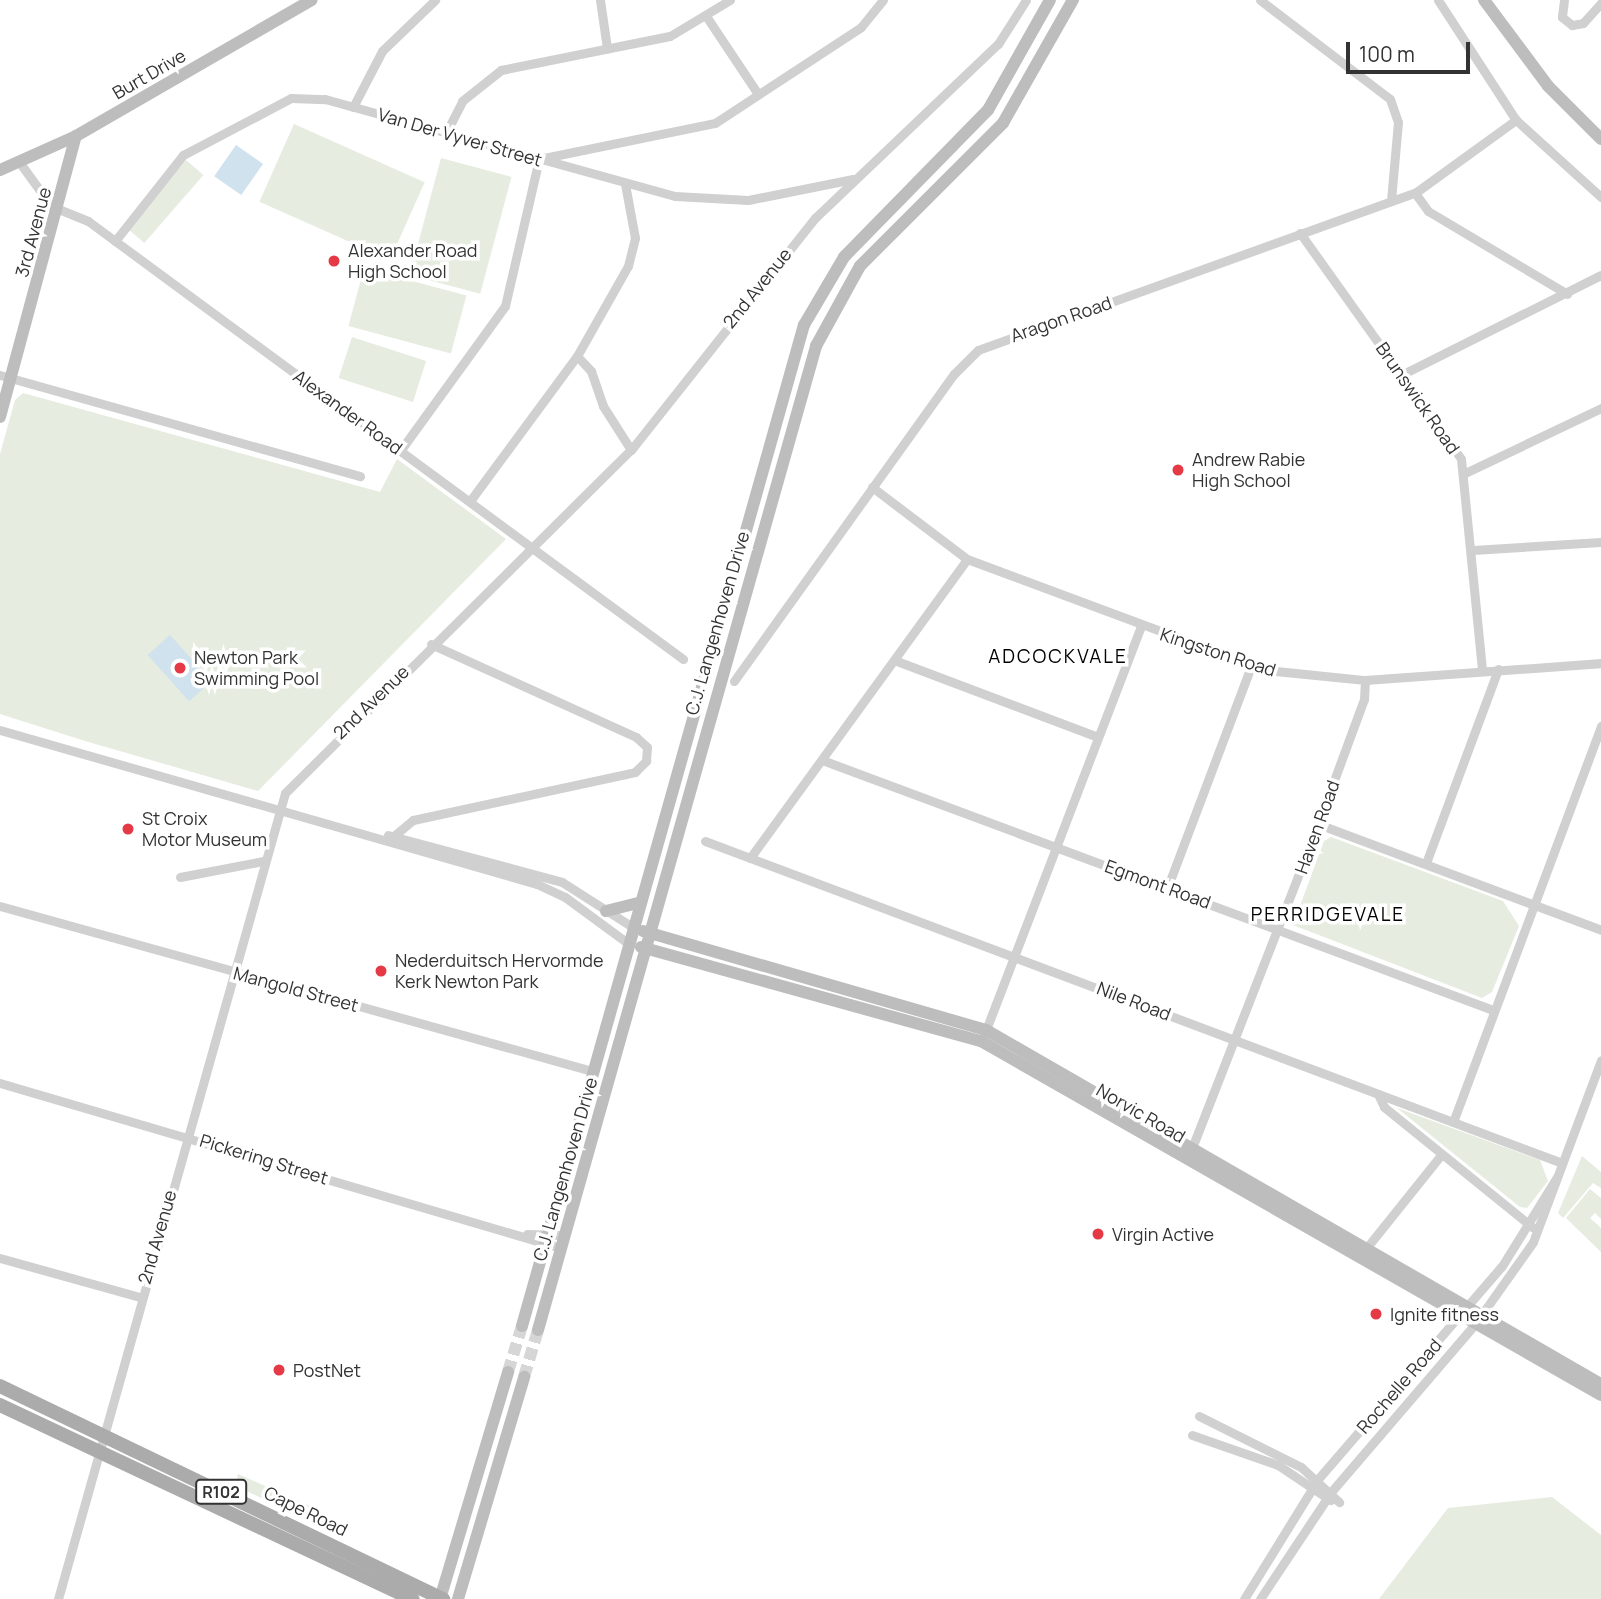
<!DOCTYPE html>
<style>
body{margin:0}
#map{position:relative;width:1601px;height:1599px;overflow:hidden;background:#fff;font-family:Manrope,sans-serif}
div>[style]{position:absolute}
.green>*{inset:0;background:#e6ecdf;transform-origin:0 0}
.water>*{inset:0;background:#cfe2ee;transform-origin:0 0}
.secondary-tunnel>*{height:12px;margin-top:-6px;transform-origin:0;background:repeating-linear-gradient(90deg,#d6d6d6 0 12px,transparent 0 18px)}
.street>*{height:9px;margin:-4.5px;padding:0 4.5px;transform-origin:4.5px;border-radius:4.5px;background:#d0d0d0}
.secondary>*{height:12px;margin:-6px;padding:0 6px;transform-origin:6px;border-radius:6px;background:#bdbdbd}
.primary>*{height:14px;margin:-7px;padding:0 7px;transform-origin:7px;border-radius:7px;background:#ababab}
.dots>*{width:19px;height:19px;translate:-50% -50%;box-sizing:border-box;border:4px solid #fff;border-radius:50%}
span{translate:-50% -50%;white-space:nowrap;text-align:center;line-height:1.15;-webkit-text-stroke:7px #fff;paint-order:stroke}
.shield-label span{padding:2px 5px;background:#fff;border:2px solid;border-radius:5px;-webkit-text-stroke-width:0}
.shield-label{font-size:16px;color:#333;font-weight:700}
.street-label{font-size:18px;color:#333}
.poi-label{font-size:18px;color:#333}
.left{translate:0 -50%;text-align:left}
.neighbourhood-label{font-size:19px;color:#000;letter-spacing:2px}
.scale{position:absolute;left:1346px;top:42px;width:124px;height:32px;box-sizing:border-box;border:4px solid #333;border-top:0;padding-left:9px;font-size:21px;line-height:24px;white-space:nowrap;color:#333;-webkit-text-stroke:5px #fff;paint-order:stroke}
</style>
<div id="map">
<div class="green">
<div style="left:294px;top:124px;width:143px;height:85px;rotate:24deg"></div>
<div style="left:441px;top:158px;width:73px;height:121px;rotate:15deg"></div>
<div style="left:186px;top:160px;width:23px;height:90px;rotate:41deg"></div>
<div style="left:364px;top:268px;width:106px;height:60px;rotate:15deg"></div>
<div style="left:352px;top:337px;width:78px;height:43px;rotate:18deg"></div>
<div style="clip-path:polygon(23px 393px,380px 492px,397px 459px,506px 539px,258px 791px,85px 741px,0 714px,0 454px,15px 400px)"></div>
<div style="clip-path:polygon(1331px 837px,1503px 901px,1519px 926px,1492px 992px,1482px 998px,1293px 925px,1324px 841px)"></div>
<div style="clip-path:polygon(1397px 1108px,1540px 1160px,1548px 1181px,1527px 1208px,1520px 1207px)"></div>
<div style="clip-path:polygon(1582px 1156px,1601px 1172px,1601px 1188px,1593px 1183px,1563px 1218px,1558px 1213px)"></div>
<div style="clip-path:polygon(1590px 1189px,1601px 1198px,1601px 1219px,1595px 1213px,1590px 1218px,1601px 1228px,1601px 1252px,1566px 1218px)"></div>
<div style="clip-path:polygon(238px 1474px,319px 1510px,327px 1515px,323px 1527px,236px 1486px)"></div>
<div style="clip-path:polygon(1552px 1497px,1601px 1535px,1601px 1599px,1379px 1599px,1448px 1508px)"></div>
</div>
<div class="water">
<div style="left:236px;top:145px;width:33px;height:38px;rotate:35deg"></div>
<div style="left:170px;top:635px;width:62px;height:30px;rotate:48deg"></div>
</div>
<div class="secondary-tunnel">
<div style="left:508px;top:1372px;width:48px;rotate:-73.1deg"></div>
<div style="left:524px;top:1377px;width:49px;rotate:-73.4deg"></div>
</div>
<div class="street">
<div style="left:600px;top:0;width:49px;rotate:81.7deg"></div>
<div style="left:1260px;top:0;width:163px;rotate:37.3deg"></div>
<div style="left:1390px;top:99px;width:24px;rotate:71deg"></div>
<div style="left:1398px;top:122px;width:79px;rotate:95.1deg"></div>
<div style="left:1438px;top:0;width:143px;rotate:57deg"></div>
<div style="left:1516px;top:120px;width:115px;rotate:42.2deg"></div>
<div style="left:1564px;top:0;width:17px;rotate:97deg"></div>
<div style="left:1562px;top:17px;width:13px;rotate:39deg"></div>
<div style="left:1572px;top:25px;width:11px;rotate:-10deg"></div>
<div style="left:1583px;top:23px;width:27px;rotate:-48deg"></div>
<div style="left:706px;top:16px;width:94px;rotate:56.3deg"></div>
<div style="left:353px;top:107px;width:63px;rotate:-62.6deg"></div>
<div style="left:382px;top:51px;width:74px;rotate:-43.9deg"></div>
<div style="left:446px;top:133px;width:36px;rotate:-63deg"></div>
<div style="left:462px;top:101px;width:50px;rotate:-38.5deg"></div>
<div style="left:501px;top:70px;width:172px;rotate:-11.4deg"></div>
<div style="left:670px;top:36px;width:70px;rotate:-31deg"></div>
<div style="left:20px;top:163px;width:53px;rotate:54.2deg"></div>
<div style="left:51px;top:206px;width:40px;rotate:22deg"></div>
<div style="left:88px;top:221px;width:739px;rotate:36.36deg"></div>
<div style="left:1415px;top:193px;width:22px;rotate:54deg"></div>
<div style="left:1428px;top:211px;width:162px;rotate:30.8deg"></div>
<div style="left:1300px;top:233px;width:277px;rotate:54.5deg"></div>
<div style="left:1461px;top:459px;width:212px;rotate:84.3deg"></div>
<div style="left:115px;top:241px;width:110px;rotate:-51.7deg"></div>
<div style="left:183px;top:155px;width:122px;rotate:-27.8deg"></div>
<div style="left:291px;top:98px;width:34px;rotate:2deg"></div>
<div style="left:325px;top:99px;width:363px;rotate:15.5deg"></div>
<div style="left:675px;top:196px;width:73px;rotate:3.1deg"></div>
<div style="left:748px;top:200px;width:107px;rotate:-11.3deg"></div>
<div style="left:577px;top:356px;width:21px;rotate:47deg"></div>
<div style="left:591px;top:371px;width:37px;rotate:71deg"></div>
<div style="left:603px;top:406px;width:52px;rotate:57.5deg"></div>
<div style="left:1403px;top:374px;width:221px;rotate:-26.6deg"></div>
<div style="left:0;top:375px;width:374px;rotate:15.7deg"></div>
<div style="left:400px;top:451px;width:179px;rotate:-54.1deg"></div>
<div style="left:505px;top:306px;width:151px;rotate:-77deg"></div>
<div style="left:539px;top:159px;width:180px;rotate:-11.6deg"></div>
<div style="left:715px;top:123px;width:175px;rotate:-33.3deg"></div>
<div style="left:861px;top:27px;width:35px;rotate:-51deg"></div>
<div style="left:1465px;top:473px;width:151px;rotate:-25.5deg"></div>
<div style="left:872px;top:487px;width:119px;rotate:37.2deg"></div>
<div style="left:967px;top:559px;width:319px;rotate:20.4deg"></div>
<div style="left:1266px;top:670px;width:100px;rotate:5.8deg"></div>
<div style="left:1365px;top:680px;width:237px;rotate:-4.1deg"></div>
<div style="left:470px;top:501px;width:180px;rotate:-53.6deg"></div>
<div style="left:577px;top:356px;width:103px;rotate:-60.5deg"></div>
<div style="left:628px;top:266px;width:29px;rotate:-76deg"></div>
<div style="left:635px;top:238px;width:55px;rotate:-100.5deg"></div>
<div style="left:1473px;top:550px;width:128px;rotate:-3.6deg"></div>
<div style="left:894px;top:660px;width:218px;rotate:20.7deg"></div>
<div style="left:734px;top:681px;width:378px;rotate:-54.4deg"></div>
<div style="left:954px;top:374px;width:34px;rotate:-45deg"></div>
<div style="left:978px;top:350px;width:464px;rotate:-19.8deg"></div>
<div style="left:1415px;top:193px;width:125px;rotate:-35.9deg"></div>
<div style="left:0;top:730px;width:559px;rotate:16deg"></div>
<div style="left:537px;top:884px;width:31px;rotate:25deg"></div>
<div style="left:565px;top:897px;width:79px;rotate:36.3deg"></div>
<div style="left:822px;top:760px;width:716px;rotate:20.43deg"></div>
<div style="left:1318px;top:824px;width:302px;rotate:20.5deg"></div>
<div style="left:388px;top:835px;width:180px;rotate:15.1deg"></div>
<div style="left:562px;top:882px;width:85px;rotate:32.6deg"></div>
<div style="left:389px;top:840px;width:31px;rotate:-40deg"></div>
<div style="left:413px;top:820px;width:227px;rotate:-12.2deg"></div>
<div style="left:635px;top:772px;width:16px;rotate:-45deg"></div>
<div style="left:646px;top:761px;width:14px;rotate:-86deg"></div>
<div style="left:647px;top:747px;width:15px;rotate:-138deg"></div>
<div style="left:636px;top:737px;width:225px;rotate:-155.6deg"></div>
<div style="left:705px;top:841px;width:915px;rotate:20.59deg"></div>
<div style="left:750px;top:858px;width:369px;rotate:-54deg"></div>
<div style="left:1426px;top:863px;width:207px;rotate:-69.6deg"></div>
<div style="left:180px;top:877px;width:85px;rotate:-10.9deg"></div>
<div style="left:1168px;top:886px;width:235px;rotate:-69.3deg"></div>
<div style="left:0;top:906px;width:615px;rotate:15.57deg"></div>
<div style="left:984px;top:1035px;width:438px;rotate:-69deg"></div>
<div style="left:0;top:1083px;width:585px;rotate:16.39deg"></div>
<div style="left:1378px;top:1094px;width:14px;rotate:65deg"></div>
<div style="left:1384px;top:1107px;width:191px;rotate:39deg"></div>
<div style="left:1453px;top:1122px;width:423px;rotate:-69.5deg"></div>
<div style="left:1190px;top:1153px;width:353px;rotate:-68.7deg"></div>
<div style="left:1318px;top:824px;width:133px;rotate:-69.8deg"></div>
<div style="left:1364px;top:699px;width:19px;rotate:-87deg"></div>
<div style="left:527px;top:1234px;width:38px;rotate:2deg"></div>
<div style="left:1368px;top:1246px;width:117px;rotate:-51.3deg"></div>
<div style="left:0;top:1258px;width:145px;rotate:15.6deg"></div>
<div style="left:1199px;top:1416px;width:114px;rotate:26.6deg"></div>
<div style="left:1301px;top:1467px;width:52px;rotate:42.6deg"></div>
<div style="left:1192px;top:1435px;width:91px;rotate:19.2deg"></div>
<div style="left:1278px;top:1465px;width:63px;rotate:33.9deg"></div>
<div style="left:58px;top:1599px;width:837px;rotate:-74.27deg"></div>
<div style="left:285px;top:793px;width:487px;rotate:-44.8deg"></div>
<div style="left:631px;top:450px;width:296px;rotate:-51.6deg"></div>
<div style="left:815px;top:218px;width:253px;rotate:-43.6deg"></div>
<div style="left:998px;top:44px;width:52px;rotate:-57.5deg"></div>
<div style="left:1244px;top:1599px;width:141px;rotate:-58.3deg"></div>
<div style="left:1318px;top:1479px;width:281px;rotate:-49.2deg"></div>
<div style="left:1502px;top:1266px;width:105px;rotate:-58.3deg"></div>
<div style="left:1260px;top:1599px;width:128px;rotate:-56.4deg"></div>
<div style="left:1331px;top:1492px;width:221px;rotate:-49.4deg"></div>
<div style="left:1475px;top:1324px;width:100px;rotate:-54.7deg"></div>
<div style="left:1533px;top:1242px;width:194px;rotate:-69.5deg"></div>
</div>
<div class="secondary">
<div style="left:1484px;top:0;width:107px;rotate:53.3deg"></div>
<div style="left:1548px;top:86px;width:75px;rotate:45deg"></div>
<div style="left:0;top:170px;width:83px;rotate:-24.1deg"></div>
<div style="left:76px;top:136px;width:272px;rotate:-30deg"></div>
<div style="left:0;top:417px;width:291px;rotate:-74.9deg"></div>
<div style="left:606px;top:911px;width:36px;rotate:-14deg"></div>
<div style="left:643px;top:931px;width:357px;rotate:16.1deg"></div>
<div style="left:986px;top:1030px;width:710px;rotate:29.93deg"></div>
<div style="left:641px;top:947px;width:353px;rotate:15.5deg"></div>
<div style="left:981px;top:1041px;width:714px;rotate:29.72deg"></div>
<div style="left:522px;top:1326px;width:1040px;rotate:-74.27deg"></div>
<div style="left:804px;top:325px;width:79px;rotate:-59.5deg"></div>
<div style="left:844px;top:257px;width:206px;rotate:-45.6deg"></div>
<div style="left:988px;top:110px;width:126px;rotate:-60.6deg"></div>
<div style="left:538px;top:1330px;width:1023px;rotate:-74.22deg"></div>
<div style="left:816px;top:346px;width:91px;rotate:-61.2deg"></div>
<div style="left:860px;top:266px;width:202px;rotate:-45deg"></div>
<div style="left:1003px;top:123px;width:142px;rotate:-60.4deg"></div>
<div style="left:440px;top:1599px;width:237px;rotate:-73.3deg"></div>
<div style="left:458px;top:1599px;width:232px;rotate:-73.4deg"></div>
</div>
<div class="primary">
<div style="left:0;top:1386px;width:492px;rotate:25.7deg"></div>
<div style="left:0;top:1405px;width:456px;rotate:25.2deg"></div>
</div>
<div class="dots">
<div style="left:334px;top:261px;background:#e63946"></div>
<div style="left:1178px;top:470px;background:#e63946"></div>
<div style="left:180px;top:668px;background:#e63946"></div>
<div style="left:128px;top:829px;background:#e63946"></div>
<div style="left:381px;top:971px;background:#e63946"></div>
<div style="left:1098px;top:1234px;background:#e63946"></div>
<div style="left:1376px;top:1314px;background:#e63946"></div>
<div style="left:279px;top:1370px;background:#e63946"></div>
</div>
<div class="shield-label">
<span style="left:221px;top:1492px">R102</span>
</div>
<div class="street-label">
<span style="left:149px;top:74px;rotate:-30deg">Burt Drive</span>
<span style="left:460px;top:137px;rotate:16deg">Van Der Vyver Street</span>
<span style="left:33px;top:232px;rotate:-75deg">3rd Avenue</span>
<span style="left:757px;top:288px;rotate:-51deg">2nd Avenue</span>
<span style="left:1061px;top:319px;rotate:-19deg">Aragon Road</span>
<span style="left:1418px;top:398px;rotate:55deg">Brunswick Road</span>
<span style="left:348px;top:412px;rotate:36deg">Alexander Road</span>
<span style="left:717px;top:623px;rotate:-74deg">C.J. Langenhoven Drive</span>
<span style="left:1218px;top:652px;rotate:18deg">Kingston Road</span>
<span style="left:371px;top:702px;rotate:-44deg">2nd Avenue</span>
<span style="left:1317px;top:827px;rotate:-70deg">Haven Road</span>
<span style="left:1158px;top:884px;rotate:20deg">Egmont Road</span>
<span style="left:296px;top:989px;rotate:15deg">Mangold Street</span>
<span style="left:1134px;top:1001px;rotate:21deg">Nile Road</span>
<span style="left:1141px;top:1113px;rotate:30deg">Norvic Road</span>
<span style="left:264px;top:1159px;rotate:17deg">Pickering Street</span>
<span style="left:565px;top:1169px;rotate:-74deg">C.J. Langenhoven Drive</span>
<span style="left:157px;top:1237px;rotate:-74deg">2nd Avenue</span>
<span style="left:1399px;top:1386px;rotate:-49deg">Rochelle Road</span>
<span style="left:306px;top:1511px;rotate:26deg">Cape Road</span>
</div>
<div class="poi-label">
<span class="left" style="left:348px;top:261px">Alexander Road<br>High School</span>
<span class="left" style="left:1192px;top:470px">Andrew Rabie<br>High School</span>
<span class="left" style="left:194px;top:668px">Newton Park<br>Swimming Pool</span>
<span class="left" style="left:142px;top:829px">St Croix<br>Motor Museum</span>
<span class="left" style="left:395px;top:971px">Nederduitsch Hervormde<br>Kerk Newton Park</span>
<span class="left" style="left:1112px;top:1234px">Virgin Active</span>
<span class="left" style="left:1390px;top:1314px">Ignite fitness</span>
<span class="left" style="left:293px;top:1370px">PostNet</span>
</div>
<div class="neighbourhood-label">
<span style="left:1058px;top:657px">ADCOCKVALE</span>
<span style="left:1328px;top:915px">PERRIDGEVALE</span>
</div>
<div class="scale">100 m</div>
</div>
